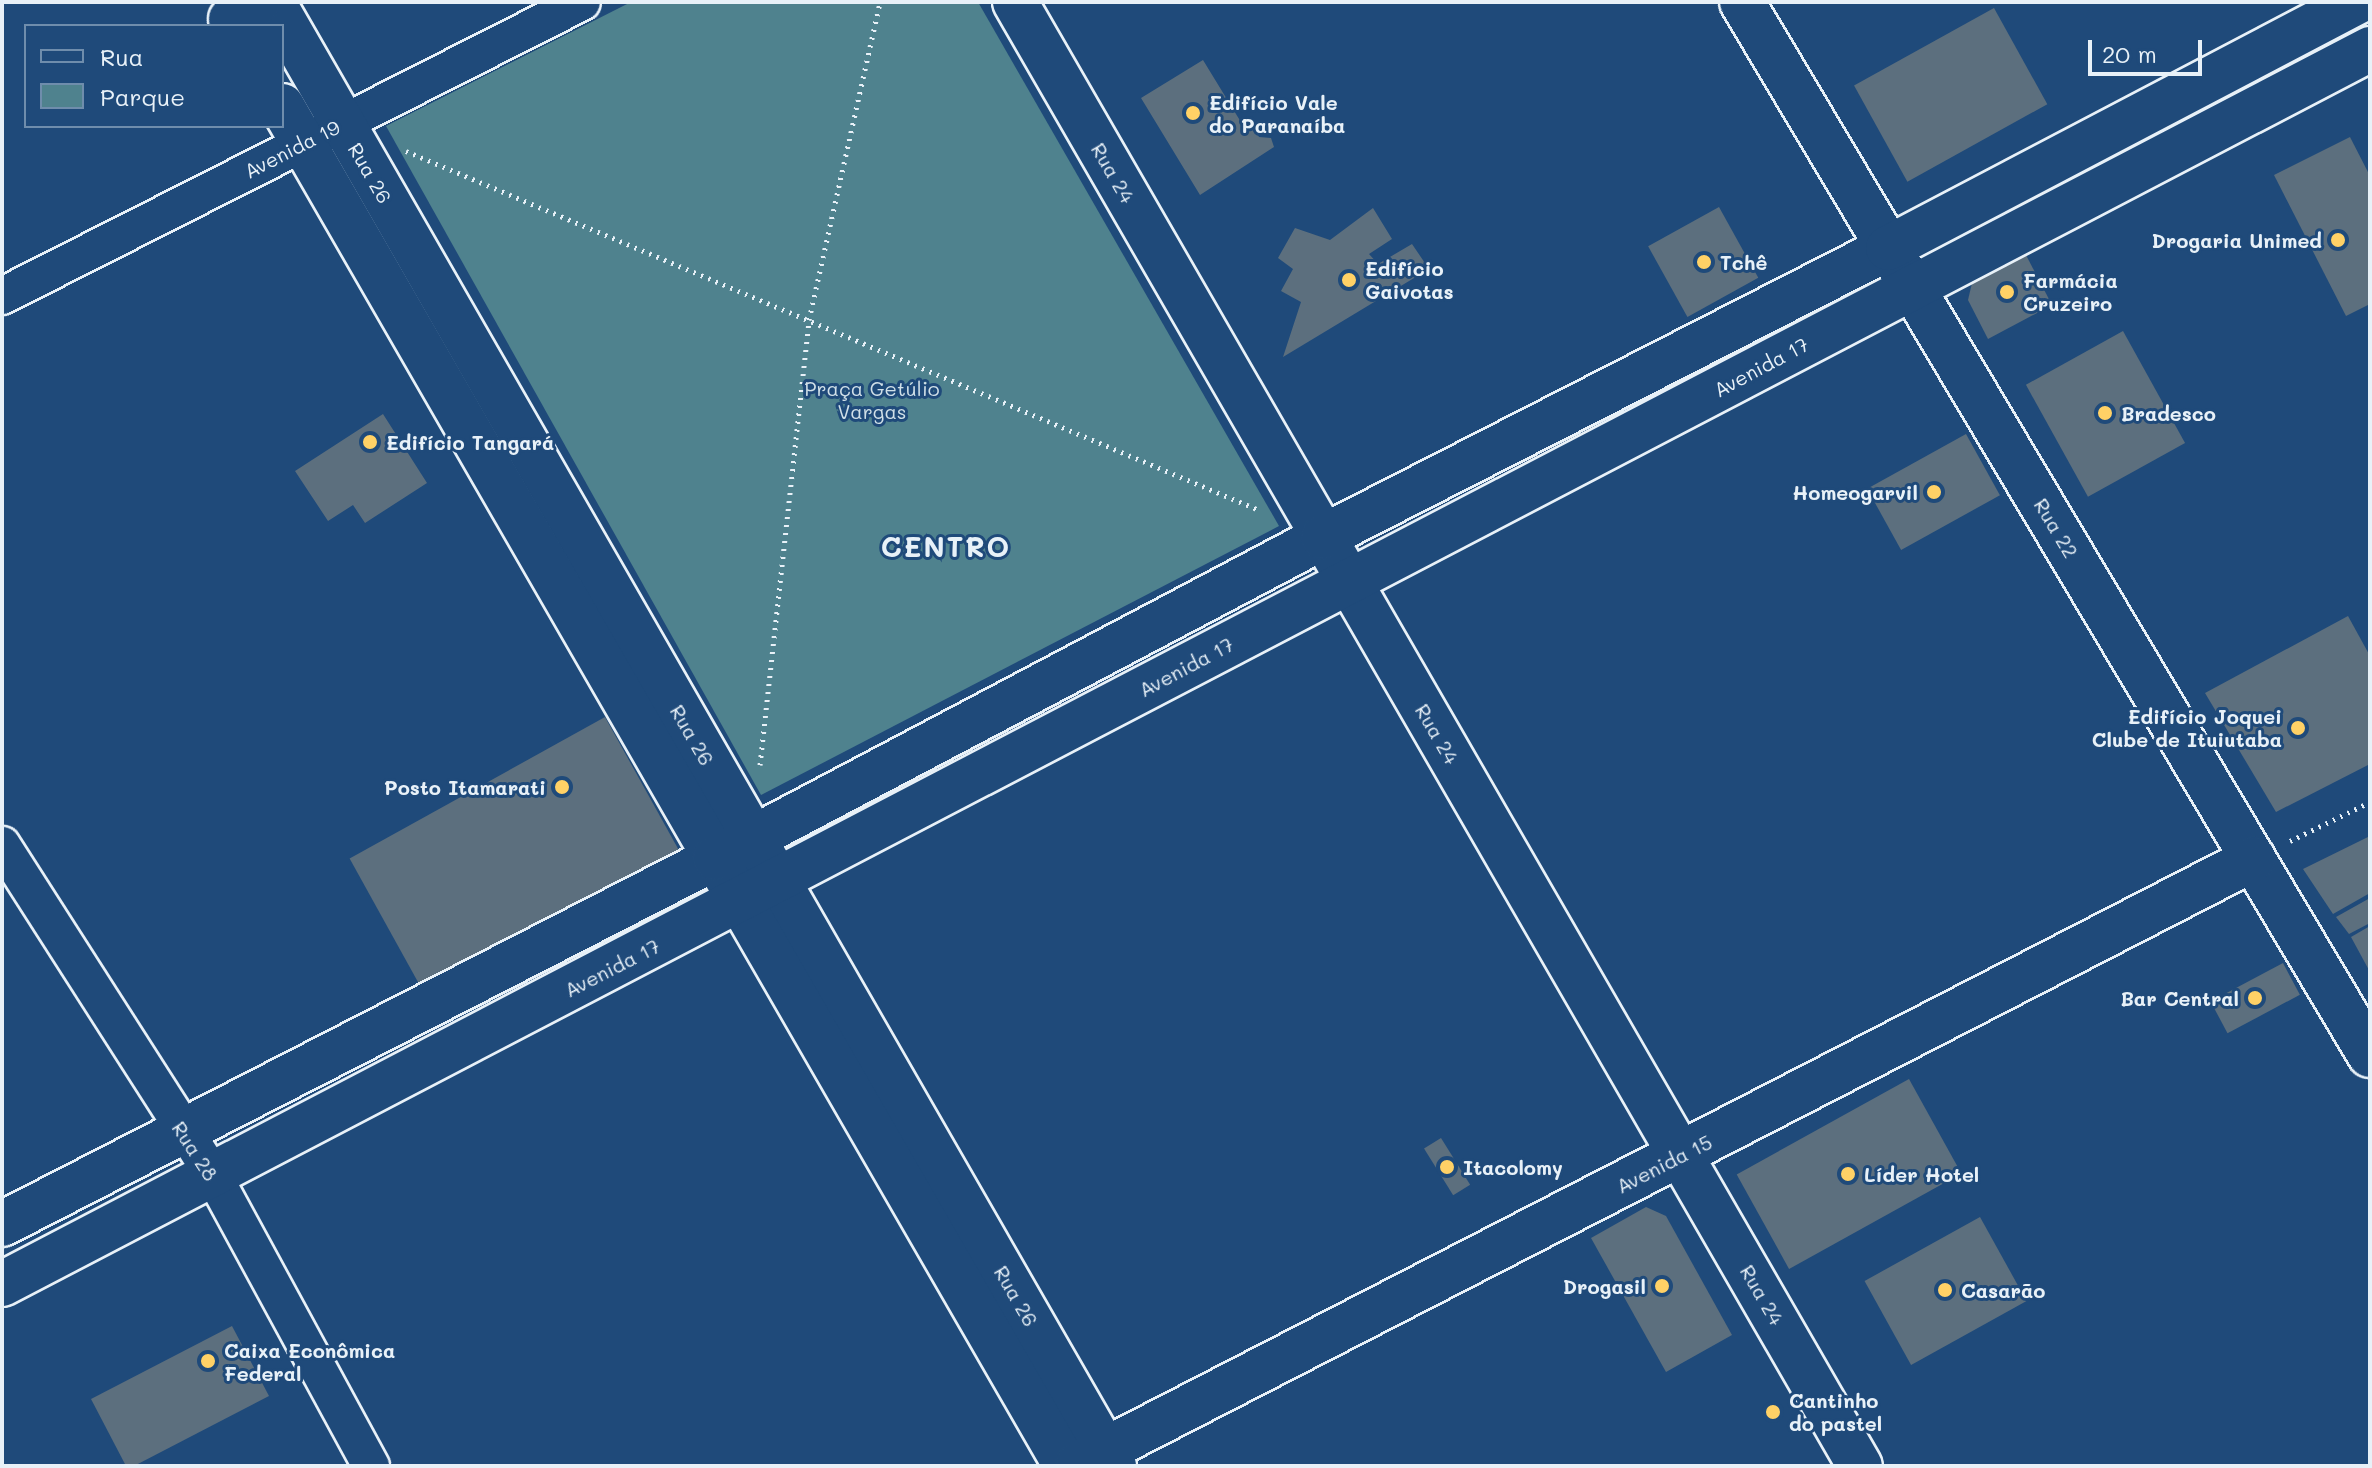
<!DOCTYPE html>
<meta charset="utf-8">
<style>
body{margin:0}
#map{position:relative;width:2372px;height:1468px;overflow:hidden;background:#1f4a7a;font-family:Mali,sans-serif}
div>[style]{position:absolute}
.green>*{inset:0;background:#4f828e}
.building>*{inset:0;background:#5c6f7e;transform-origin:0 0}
.path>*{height:5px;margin-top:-2.5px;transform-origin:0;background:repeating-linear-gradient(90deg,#e8f1f8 0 2px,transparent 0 8px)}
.roads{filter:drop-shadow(2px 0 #e8f1f8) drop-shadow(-2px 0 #e8f1f8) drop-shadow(0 2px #e8f1f8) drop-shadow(0 -2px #e8f1f8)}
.minor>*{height:36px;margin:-18px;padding:0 18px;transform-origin:18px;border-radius:18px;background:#1f4a7a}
.tertiary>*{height:44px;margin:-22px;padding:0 22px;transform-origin:22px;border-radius:22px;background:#1f4a7a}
.secondary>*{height:44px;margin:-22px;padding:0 22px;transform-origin:22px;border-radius:22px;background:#1f4a7a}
.dots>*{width:22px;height:22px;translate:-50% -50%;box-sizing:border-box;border:4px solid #1f4a7a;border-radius:50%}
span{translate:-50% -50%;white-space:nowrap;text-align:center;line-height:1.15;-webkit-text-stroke:6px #1f4a7a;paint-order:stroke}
.poi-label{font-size:20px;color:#e8f1f8;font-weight:700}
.left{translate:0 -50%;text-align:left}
.right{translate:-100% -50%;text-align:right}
.street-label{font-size:20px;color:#e8f1f8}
.park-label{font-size:20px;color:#d1e0e8}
.district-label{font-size:28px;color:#e8f1f8;font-weight:700;letter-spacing:2px}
.frame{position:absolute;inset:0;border:4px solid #e8f1f8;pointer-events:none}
.legend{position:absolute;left:24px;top:24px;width:260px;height:104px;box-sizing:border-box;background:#1f4a7a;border:2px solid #6f8dac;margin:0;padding:10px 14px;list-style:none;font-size:24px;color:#e8f1f8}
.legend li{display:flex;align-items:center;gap:16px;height:40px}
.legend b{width:40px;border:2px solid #6f8dac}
.scale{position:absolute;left:2088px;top:40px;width:114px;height:36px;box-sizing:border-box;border:4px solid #e8f1f8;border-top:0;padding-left:10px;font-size:24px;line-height:28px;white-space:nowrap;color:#e8f1f8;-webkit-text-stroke:6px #1f4a7a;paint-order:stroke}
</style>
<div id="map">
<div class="green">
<div style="clip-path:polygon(631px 2px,978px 2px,1279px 526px,761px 795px,386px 126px)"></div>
</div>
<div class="building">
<div style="left:1994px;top:8px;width:110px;height:160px;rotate:61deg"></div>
<div style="clip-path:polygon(1203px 60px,1247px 132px,1254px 128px,1259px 137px,1271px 138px,1274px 147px,1200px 195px,1141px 98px)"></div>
<div style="clip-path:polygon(2350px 137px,2370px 176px,2370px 304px,2346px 316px,2274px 175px)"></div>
<div style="left:1719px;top:207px;width:81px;height:81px;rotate:61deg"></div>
<div style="clip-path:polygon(1373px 208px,1392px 239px,1369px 254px,1378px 264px,1412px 244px,1429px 269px,1283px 357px,1301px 302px,1281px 291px,1293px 269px,1278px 258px,1295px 228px,1330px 240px)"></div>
<div style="clip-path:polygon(2026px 255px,2052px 305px,1988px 339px,1968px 300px,1972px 283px)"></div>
<div style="left:2123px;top:331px;width:128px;height:111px;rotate:61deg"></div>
<div style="clip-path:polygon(383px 414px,427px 483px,365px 523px,353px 505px,328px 521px,295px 471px)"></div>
<div style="left:1966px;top:434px;width:70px;height:113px;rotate:61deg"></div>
<div style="clip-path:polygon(2348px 616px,2370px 656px,2370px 764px,2276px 812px,2205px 693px)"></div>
<div style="left:605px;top:717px;width:161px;height:292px;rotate:61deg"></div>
<div style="clip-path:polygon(2370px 836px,2370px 893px,2333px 914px,2303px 869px)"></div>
<div style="clip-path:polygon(2370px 898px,2370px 923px,2349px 934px,2336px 917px)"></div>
<div style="clip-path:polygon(2370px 926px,2370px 972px,2351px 937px)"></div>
<div style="left:2283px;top:963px;width:36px;height:82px;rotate:62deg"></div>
<div style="left:1909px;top:1079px;width:108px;height:197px;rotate:61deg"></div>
<div style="left:1441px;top:1138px;width:55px;height:20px;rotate:58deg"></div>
<div style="clip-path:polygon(1646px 1207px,1666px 1216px,1732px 1335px,1666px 1372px,1591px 1238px)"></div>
<div style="left:1980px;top:1217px;width:96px;height:132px;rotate:61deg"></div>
<div style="clip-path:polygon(232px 1326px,269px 1396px,134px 1466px,126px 1466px,91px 1399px)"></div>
</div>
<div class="path">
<div style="left:406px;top:151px;width:925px;rotate:22.82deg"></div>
<div style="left:760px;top:765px;width:448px;rotate:-83.7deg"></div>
<div style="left:809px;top:320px;width:326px;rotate:-77.4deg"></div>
<div style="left:2290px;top:841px;width:89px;rotate:-26deg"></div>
</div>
<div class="roads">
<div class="minor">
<div style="left:2px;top:296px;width:650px;rotate:-26.88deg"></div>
<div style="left:2px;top:845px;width:392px;rotate:57.4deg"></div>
<div style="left:213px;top:1175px;width:331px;rotate:61.5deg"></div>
</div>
<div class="tertiary">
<div style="left:273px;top:2px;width:1688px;rotate:60.12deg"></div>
<div style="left:1015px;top:2px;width:1690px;rotate:60.01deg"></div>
<div style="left:1742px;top:2px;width:1226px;rotate:59.19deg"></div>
<div style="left:231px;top:19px;width:32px;rotate:-32deg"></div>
<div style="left:282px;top:106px;width:1570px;rotate:60.04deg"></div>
<div style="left:1078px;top:1464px;width:1322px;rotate:-27.24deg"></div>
</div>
<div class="secondary">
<div style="left:2px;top:1224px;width:801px;rotate:-27.17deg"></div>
<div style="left:715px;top:858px;width:688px;rotate:-27.83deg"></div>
<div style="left:1323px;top:537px;width:635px;rotate:-27.09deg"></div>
<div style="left:1888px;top:248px;width:530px;rotate:-27.68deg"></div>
<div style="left:2px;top:1284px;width:2671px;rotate:-27.54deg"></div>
</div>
</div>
<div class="dots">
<div style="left:1193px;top:113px;background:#ffd166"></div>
<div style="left:2338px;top:240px;background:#ffd166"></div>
<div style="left:1704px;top:262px;background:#ffd166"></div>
<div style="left:1349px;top:280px;background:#ffd166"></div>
<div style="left:2007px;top:292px;background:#ffd166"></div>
<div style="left:2105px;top:413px;background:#ffd166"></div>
<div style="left:370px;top:442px;background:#ffd166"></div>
<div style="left:1934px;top:492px;background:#ffd166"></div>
<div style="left:2298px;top:728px;background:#ffd166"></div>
<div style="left:562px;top:787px;background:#ffd166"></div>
<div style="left:2255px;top:998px;background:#ffd166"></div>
<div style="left:1447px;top:1167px;background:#ffd166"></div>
<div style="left:1848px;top:1174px;background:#ffd166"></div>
<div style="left:1662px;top:1286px;background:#ffd166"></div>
<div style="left:1945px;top:1290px;background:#ffd166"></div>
<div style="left:208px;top:1361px;background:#ffd166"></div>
<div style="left:1773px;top:1412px;background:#ffd166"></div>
</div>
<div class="poi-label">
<span class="left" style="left:1209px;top:114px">Edifício Vale<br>do Paranaíba</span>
<span class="right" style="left:2322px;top:240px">Drogaria Unimed</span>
<span class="left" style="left:1720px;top:262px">Tchê</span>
<span class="left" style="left:1365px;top:280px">Edifício<br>Gaivotas</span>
<span class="left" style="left:2023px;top:292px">Farmácia<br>Cruzeiro</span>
<span class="left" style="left:2121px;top:413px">Bradesco</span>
<span class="left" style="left:386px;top:442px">Edifício Tangará</span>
<span class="right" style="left:1918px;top:492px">Homeogarvil</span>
<span class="right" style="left:2282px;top:728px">Edifício Joquei<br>Clube de Ituiutaba</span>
<span class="right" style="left:546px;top:787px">Posto Itamarati</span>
<span class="right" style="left:2239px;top:998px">Bar Central</span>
<span class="left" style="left:1463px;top:1167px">Itacolomy</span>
<span class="left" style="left:1864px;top:1174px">Líder Hotel</span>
<span class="right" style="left:1646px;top:1286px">Drogasil</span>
<span class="left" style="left:1961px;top:1290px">Casarão</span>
<span class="left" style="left:224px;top:1362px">Caixa Econômica<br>Federal</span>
<span class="left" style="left:1789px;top:1412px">Cantinho<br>do pastel</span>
</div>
<div class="street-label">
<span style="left:292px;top:149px;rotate:-27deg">Avenida 19</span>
<span style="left:370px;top:173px;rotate:60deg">Rua 26</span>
<span style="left:1113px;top:173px;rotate:60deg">Rua 24</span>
<span style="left:1761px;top:367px;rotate:-28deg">Avenida 17</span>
<span style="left:2056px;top:528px;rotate:59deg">Rua 22</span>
<span style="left:1186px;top:667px;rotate:-28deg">Avenida 17</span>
<span style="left:1437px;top:734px;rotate:60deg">Rua 24</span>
<span style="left:692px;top:735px;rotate:60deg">Rua 26</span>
<span style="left:612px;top:968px;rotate:-27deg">Avenida 17</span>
<span style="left:195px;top:1151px;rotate:57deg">Rua 28</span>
<span style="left:1664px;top:1164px;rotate:-27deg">Avenida 15</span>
<span style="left:1762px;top:1295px;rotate:60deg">Rua 24</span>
<span style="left:1016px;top:1296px;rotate:60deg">Rua 26</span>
</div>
<div class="park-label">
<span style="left:872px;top:400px">Praça Getúlio<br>Vargas</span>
</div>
<div class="district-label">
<span style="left:946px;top:546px">CENTRO</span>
</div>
<div class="frame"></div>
<ul class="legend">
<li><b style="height:10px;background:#1f4a7a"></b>Rua</li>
<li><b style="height:22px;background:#4f828e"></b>Parque</li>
</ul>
<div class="scale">20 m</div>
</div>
